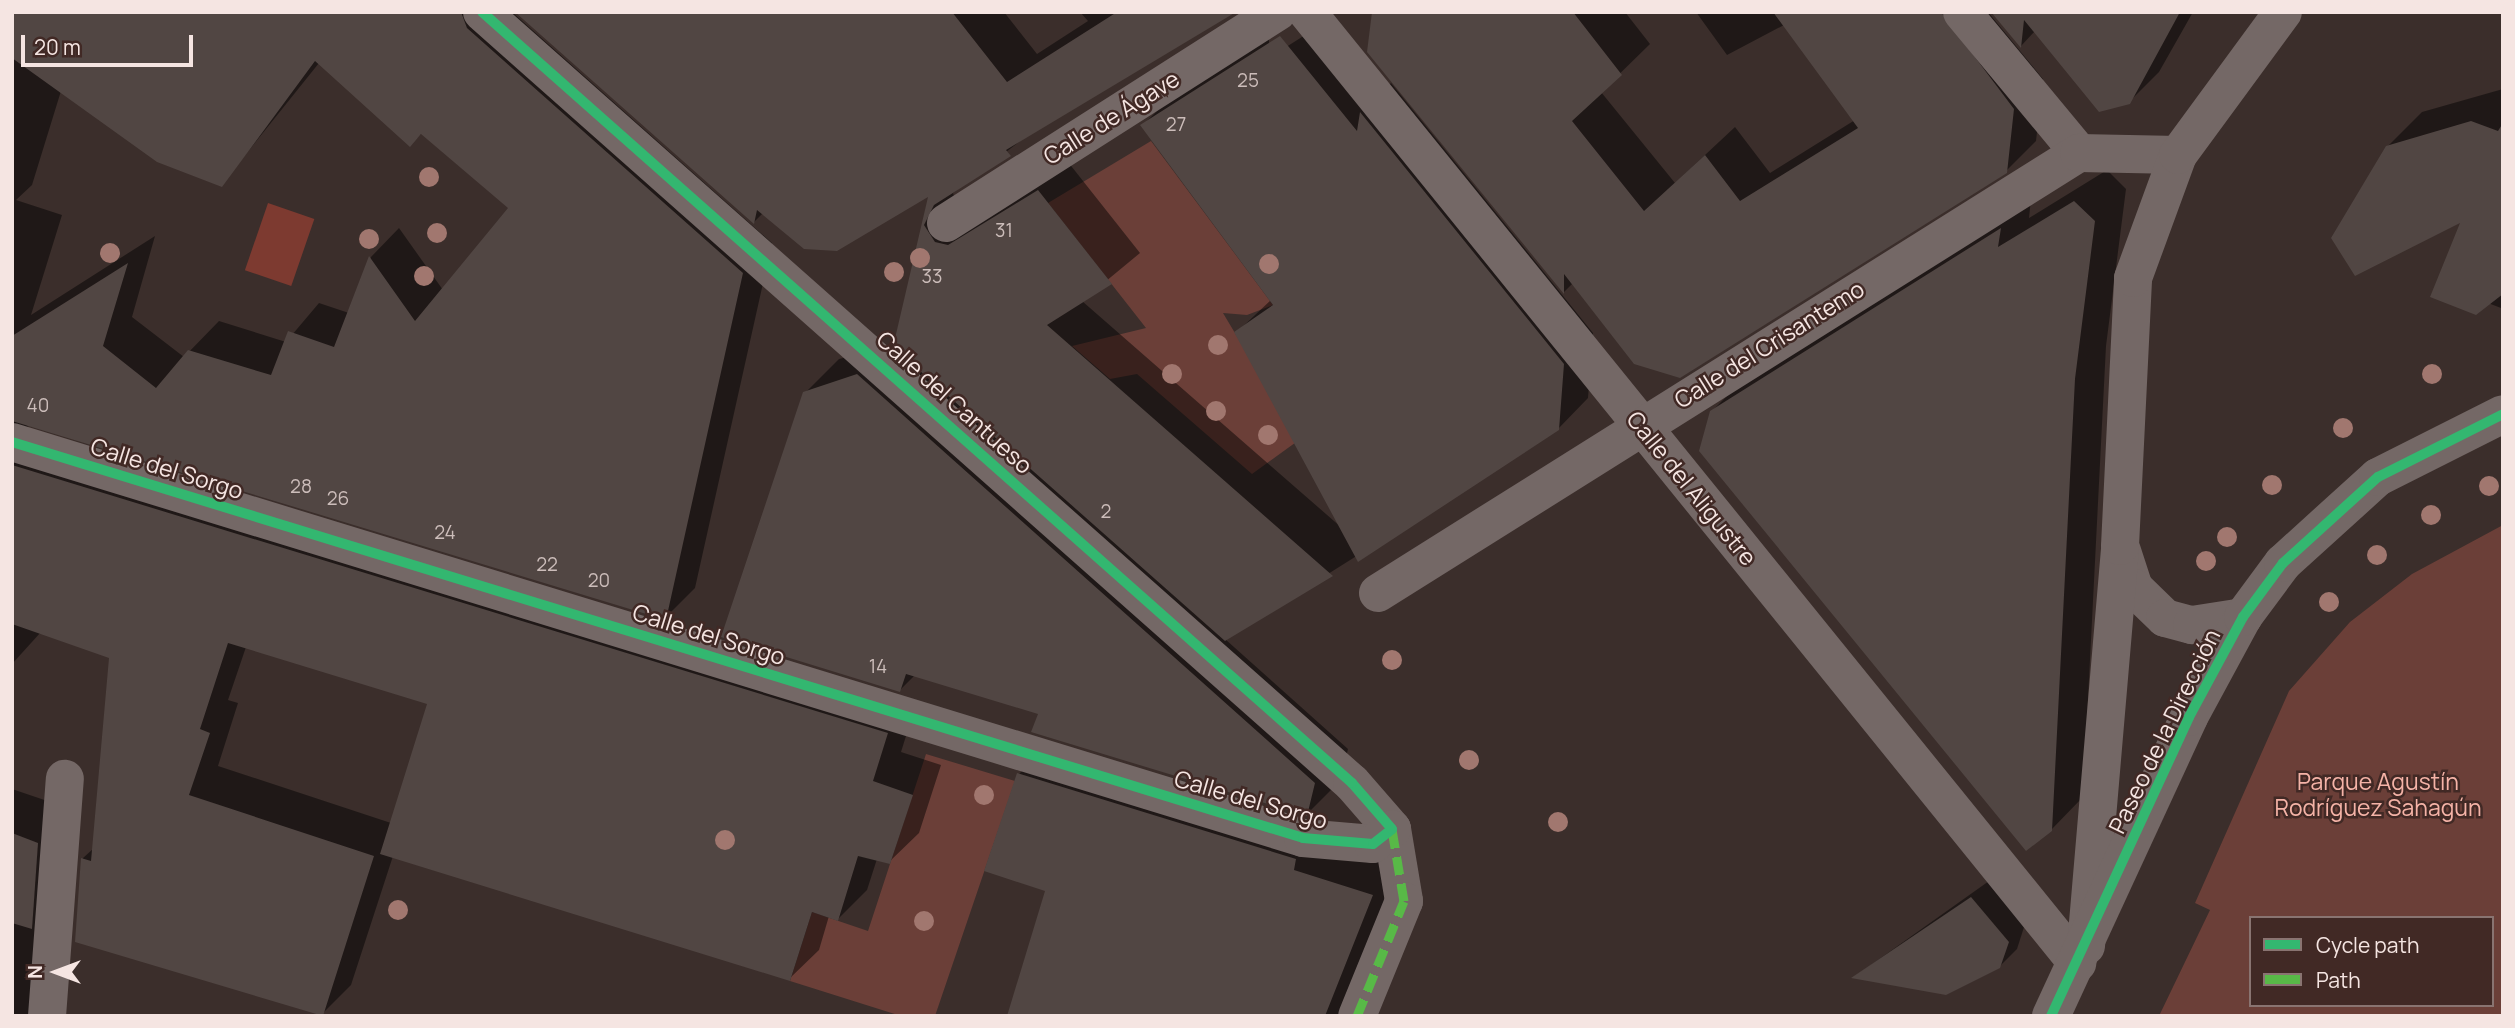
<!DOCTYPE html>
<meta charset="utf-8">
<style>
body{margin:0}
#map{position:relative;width:2515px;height:1028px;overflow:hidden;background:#3b2e2b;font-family:Manrope,sans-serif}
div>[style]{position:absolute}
.green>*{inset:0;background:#6b3f38}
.water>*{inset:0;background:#7d3a30;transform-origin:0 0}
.shadow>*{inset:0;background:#0007}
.building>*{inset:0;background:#514643}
.minor>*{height:38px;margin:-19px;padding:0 19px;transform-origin:19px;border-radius:19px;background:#746866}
.quiet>*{height:9px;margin-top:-4.5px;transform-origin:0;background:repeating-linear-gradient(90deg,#58b947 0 18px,transparent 0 27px)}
.cycleway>*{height:10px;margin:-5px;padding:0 5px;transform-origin:5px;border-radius:5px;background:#33b770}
.trees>*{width:20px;height:20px;margin:-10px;border-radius:50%;background:#a1776f}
span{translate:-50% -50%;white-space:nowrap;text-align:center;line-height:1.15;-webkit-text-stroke:5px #412925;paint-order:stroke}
.number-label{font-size:19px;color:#ccbdba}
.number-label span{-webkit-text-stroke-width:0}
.street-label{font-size:23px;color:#f5e5e2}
.park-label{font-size:23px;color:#f5b3a7}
.frame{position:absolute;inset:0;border:14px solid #f5e5e2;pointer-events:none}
.legend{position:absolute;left:2249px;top:916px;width:245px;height:91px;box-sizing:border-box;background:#412925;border:2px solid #897471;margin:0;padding:9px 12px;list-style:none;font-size:21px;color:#f5e5e2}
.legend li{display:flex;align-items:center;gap:14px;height:35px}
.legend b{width:35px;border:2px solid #897471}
.north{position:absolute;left:21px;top:937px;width:70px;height:70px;-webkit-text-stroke:5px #412925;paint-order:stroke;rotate:270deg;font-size:19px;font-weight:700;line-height:28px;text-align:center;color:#f5e5e2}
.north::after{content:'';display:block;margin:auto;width:24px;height:32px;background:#f5e5e2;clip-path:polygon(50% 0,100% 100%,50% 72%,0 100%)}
.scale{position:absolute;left:21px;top:35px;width:172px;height:32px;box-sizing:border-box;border:4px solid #f5e5e2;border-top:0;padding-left:9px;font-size:21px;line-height:24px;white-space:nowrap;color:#f5e5e2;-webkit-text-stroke:5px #412925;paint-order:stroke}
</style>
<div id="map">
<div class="green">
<div style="clip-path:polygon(1151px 141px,1273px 305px,1247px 315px,1223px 313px,1299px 440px,1252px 474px,1137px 374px,1110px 379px,1072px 346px,1146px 328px,1048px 203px)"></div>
<div style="clip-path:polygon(evenodd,2503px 525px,2503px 1016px,2159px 1016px,2210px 910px,2195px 903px,2289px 691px,2350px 622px,2412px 574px,2503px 525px,2251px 918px,2492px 918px,2492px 1005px,2251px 1005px,2251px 918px)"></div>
<div style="clip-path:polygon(926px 754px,1015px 781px,935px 1016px,901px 1016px,790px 981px,812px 912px,868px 931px)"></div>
</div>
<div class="water">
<div style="left:268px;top:203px;width:49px;height:71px;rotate:19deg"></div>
</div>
<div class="shadow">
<div style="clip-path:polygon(evenodd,12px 12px,512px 12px,772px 243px,695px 588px,665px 618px,22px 420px,35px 434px,916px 704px,901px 752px,941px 765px,919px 833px,889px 862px,877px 859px,867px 890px,838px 919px,829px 916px,819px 950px,789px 979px,393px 856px,351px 985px,322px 1014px,76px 940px,83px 858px,94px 848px,111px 656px,41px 632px,12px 664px,12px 12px,319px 63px,410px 145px,422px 133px,511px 208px,443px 290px,399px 228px,371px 257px,349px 313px,319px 303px,286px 342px,219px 321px,184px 357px,132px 317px,155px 236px,31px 315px,62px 215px,16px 200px,32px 185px,61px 91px,221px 185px,319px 63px,12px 12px,246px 647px,429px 703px,391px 823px,218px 766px,238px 703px,228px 700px,246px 647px)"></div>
<div style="clip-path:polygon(518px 12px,1004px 12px,1037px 54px,1088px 21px,1080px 12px,1232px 12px,1032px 132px,953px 193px,957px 206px,1068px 162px,1140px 253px,1082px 301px,1342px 528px,1237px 332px,1272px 299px,1142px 126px,1172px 96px,1269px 34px,1269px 58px,1324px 23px,1381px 93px,1391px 83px,1593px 333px,1588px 398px,1558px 429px,1225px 639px,1348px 749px,1340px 781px,1307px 814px,1040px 713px,915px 675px,900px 690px,805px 393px,839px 359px,896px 345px,931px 193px,763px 213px,754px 222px)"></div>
<div style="clip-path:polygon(1374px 12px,1625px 12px,1650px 44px,1601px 92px,1675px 183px,1735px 127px,1770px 173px,1855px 120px,1784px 25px,1727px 55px,1696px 12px,1988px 12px,2043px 79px,2036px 141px,2006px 171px,1573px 283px,1564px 292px)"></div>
<div style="clip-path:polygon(1993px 12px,2193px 12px,2159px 72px,2129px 102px,2035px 31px,2021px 46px)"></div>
<div style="clip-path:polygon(2503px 89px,2503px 307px,2501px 308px,2488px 303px,2464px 219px,2387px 147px,2422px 112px)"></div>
<div style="clip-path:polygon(2107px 170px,2126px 189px,2106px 346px,2083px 797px,2051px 830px,1711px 412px,1744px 379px,2031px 199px,2029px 218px)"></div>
<div style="clip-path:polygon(1046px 747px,1399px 868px,1339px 1016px,1008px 1016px,1047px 889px,1019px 774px)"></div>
<div style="clip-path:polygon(12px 789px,71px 809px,38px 1016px,12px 1016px)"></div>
<div style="clip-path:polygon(1989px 881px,2025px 924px,2017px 949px,1999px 967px,1854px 977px)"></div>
</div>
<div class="building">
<div style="clip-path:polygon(12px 12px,461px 12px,467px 28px,743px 273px,666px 620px,12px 421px,12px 336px,128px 263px,103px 346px,156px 388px,188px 350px,271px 375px,288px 331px,334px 347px,369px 256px,415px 321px,508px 208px,421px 134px,410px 147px,315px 61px,222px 187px,157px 162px,12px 58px)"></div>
<div style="clip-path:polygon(515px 12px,952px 12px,1007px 82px,1117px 12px,1236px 12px,1006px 150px,1011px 156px,934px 205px,924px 225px,935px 242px,948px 245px,1038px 190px,1112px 284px,1047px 325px,1333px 576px,1225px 641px,893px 347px,928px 197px,837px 251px,804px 249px,757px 210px,754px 224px)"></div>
<div style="clip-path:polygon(1372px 12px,1573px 12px,1622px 75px,1572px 121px,1644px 211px,1705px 155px,1740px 201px,1858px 128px,1773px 12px,1941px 12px,2014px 109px,2007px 173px,1680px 378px,1634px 364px,1564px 274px,1564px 294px,1367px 52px)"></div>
<div style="clip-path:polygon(1991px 12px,2180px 12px,2130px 104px,2099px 112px,2024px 20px,2021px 48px)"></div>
<div style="clip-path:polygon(1280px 36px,1357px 131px,1360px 112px,1564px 364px,1559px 430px,1358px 562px,1234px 332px,1273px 305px,1140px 125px)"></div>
<div style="clip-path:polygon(2471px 121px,2498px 131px,2503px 123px,2503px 294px,2476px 315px,2430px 297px,2460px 223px,2355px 276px,2331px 238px,2386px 146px)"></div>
<div style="clip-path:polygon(2074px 201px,2095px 221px,2075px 379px,2052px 831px,2026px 851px,1699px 451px,1710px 411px,2001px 228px,1998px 247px)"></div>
<div style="clip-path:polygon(857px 374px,1315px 783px,1307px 816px,1031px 732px,1038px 714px,906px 674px,900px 692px,721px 637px,803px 392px)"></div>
<div style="clip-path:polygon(12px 465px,888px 733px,873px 781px,913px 795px,890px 864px,858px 856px,838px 921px,812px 912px,790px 981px,380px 854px,427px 704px,228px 643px,200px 729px,210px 733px,189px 795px,374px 856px,323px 1016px,75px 942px,81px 858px,91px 861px,109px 658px,12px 624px)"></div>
<div style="clip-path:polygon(1017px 773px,1296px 859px,1294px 870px,1373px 895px,1325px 1016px,1007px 1016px,1045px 891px,984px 871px)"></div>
<div style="clip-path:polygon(12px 833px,38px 843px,32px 929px,12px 923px)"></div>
<div style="clip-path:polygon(1971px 897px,2009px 942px,2000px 968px,1946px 995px,1851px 978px)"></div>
</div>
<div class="minor">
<div style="left:482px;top:12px;width:1162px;rotate:41.55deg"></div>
<div style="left:1352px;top:783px;width:61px;rotate:49deg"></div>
<div style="left:1392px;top:829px;width:73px;rotate:80.5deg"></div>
<div style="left:1404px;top:901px;width:124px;rotate:112.2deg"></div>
<div style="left:1307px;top:12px;width:1224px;rotate:51deg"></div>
<div style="left:1962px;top:12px;width:183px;rotate:50.3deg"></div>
<div style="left:946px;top:223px;width:393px;rotate:-32.5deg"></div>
<div style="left:12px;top:442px;width:1350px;rotate:17.05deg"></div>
<div style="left:1303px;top:838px;width:70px;rotate:4.9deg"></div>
<div style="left:1373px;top:844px;width:24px;rotate:-38deg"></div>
<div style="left:2122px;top:551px;width:39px;rotate:72deg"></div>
<div style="left:2134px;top:588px;width:43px;rotate:44.1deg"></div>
<div style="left:2165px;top:618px;width:28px;rotate:15deg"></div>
<div style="left:2192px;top:625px;width:52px;rotate:-8.9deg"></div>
<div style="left:1378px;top:593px;width:828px;rotate:-32.12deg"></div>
<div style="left:2079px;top:153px;width:99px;rotate:1.2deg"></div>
<div style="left:2086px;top:946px;width:401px;rotate:-85.1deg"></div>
<div style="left:2120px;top:546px;width:268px;rotate:-87.2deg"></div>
<div style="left:2133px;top:278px;width:131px;rotate:-69.9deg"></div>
<div style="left:2178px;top:155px;width:177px;rotate:-53.7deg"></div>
<div style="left:47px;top:1016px;width:238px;rotate:-85.7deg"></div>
<div style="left:2051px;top:1016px;width:329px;rotate:-65.2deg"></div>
<div style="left:2189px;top:717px;width:114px;rotate:-61.6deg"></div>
<div style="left:2243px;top:617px;width:67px;rotate:-53.5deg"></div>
<div style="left:2283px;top:563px;width:128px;rotate:-42.2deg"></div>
<div style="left:2378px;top:477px;width:140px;rotate:-26.7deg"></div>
</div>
<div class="quiet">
<div style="left:1357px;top:1016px;width:124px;rotate:-67.8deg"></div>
<div style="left:1404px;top:901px;width:73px;rotate:-99.5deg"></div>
</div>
<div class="cycleway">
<div style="left:12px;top:442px;width:1350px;rotate:17.05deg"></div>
<div style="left:1303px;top:838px;width:70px;rotate:4.9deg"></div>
<div style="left:1373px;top:844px;width:24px;rotate:-38deg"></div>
<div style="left:1392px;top:829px;width:61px;rotate:-131deg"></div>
<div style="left:1352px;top:783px;width:1162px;rotate:-138.45deg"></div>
<div style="left:2051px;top:1016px;width:329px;rotate:-65.2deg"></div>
<div style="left:2189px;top:717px;width:114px;rotate:-61.6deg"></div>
<div style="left:2243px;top:617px;width:67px;rotate:-53.5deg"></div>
<div style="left:2283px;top:563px;width:128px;rotate:-42.2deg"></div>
<div style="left:2378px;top:477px;width:140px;rotate:-26.7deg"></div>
</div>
<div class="trees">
<div style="left:429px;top:177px"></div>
<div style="left:437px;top:233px"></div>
<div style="left:369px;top:239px"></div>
<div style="left:110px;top:253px"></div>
<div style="left:920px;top:258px"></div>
<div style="left:1269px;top:264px"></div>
<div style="left:894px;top:272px"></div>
<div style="left:424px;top:276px"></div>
<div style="left:1218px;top:345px"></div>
<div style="left:1172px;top:374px"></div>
<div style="left:2432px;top:374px"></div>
<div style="left:1216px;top:411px"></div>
<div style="left:2343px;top:428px"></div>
<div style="left:1268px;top:435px"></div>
<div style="left:2272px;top:485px"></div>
<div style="left:2489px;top:486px"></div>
<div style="left:2431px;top:515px"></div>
<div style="left:2227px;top:537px"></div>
<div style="left:2377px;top:555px"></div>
<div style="left:2206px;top:561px"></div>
<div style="left:2329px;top:602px"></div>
<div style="left:1392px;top:660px"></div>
<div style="left:1469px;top:760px"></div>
<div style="left:984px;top:795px"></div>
<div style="left:1558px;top:822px"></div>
<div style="left:725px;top:840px"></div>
<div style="left:398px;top:910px"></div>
<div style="left:924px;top:921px"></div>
</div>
<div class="number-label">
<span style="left:1248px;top:81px">25</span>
<span style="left:1176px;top:125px">27</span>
<span style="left:1004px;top:231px">31</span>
<span style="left:932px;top:277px">33</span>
<span style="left:38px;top:406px">40</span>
<span style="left:301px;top:487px">28</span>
<span style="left:338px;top:499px">26</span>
<span style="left:1106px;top:512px">2</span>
<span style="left:445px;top:533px">24</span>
<span style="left:547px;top:565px">22</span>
<span style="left:599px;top:581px">20</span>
<span style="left:878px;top:667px">14</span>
</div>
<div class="street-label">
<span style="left:1111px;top:117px;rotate:-32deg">Calle de Ágave</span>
<span style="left:1769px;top:344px;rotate:-32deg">Calle del Crisantemo</span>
<span style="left:955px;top:402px;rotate:42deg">Calle del Cantueso</span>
<span style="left:167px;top:468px;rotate:17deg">Calle del Sorgo</span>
<span style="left:1692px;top:488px;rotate:51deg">Calle del Aligustre</span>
<span style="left:709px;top:634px;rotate:17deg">Calle del Sorgo</span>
<span style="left:2164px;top:731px;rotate:-64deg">Paseo de la Dirección</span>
<span style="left:1251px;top:799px;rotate:16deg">Calle del Sorgo</span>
</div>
<div class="park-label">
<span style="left:2378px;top:794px">Parque Agustín<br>Rodríguez Sahagún</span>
</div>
<div class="frame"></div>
<ul class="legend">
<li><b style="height:9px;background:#33b770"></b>Cycle path</li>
<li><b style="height:9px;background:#58b947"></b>Path</li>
</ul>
<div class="north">N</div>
<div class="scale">20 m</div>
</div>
